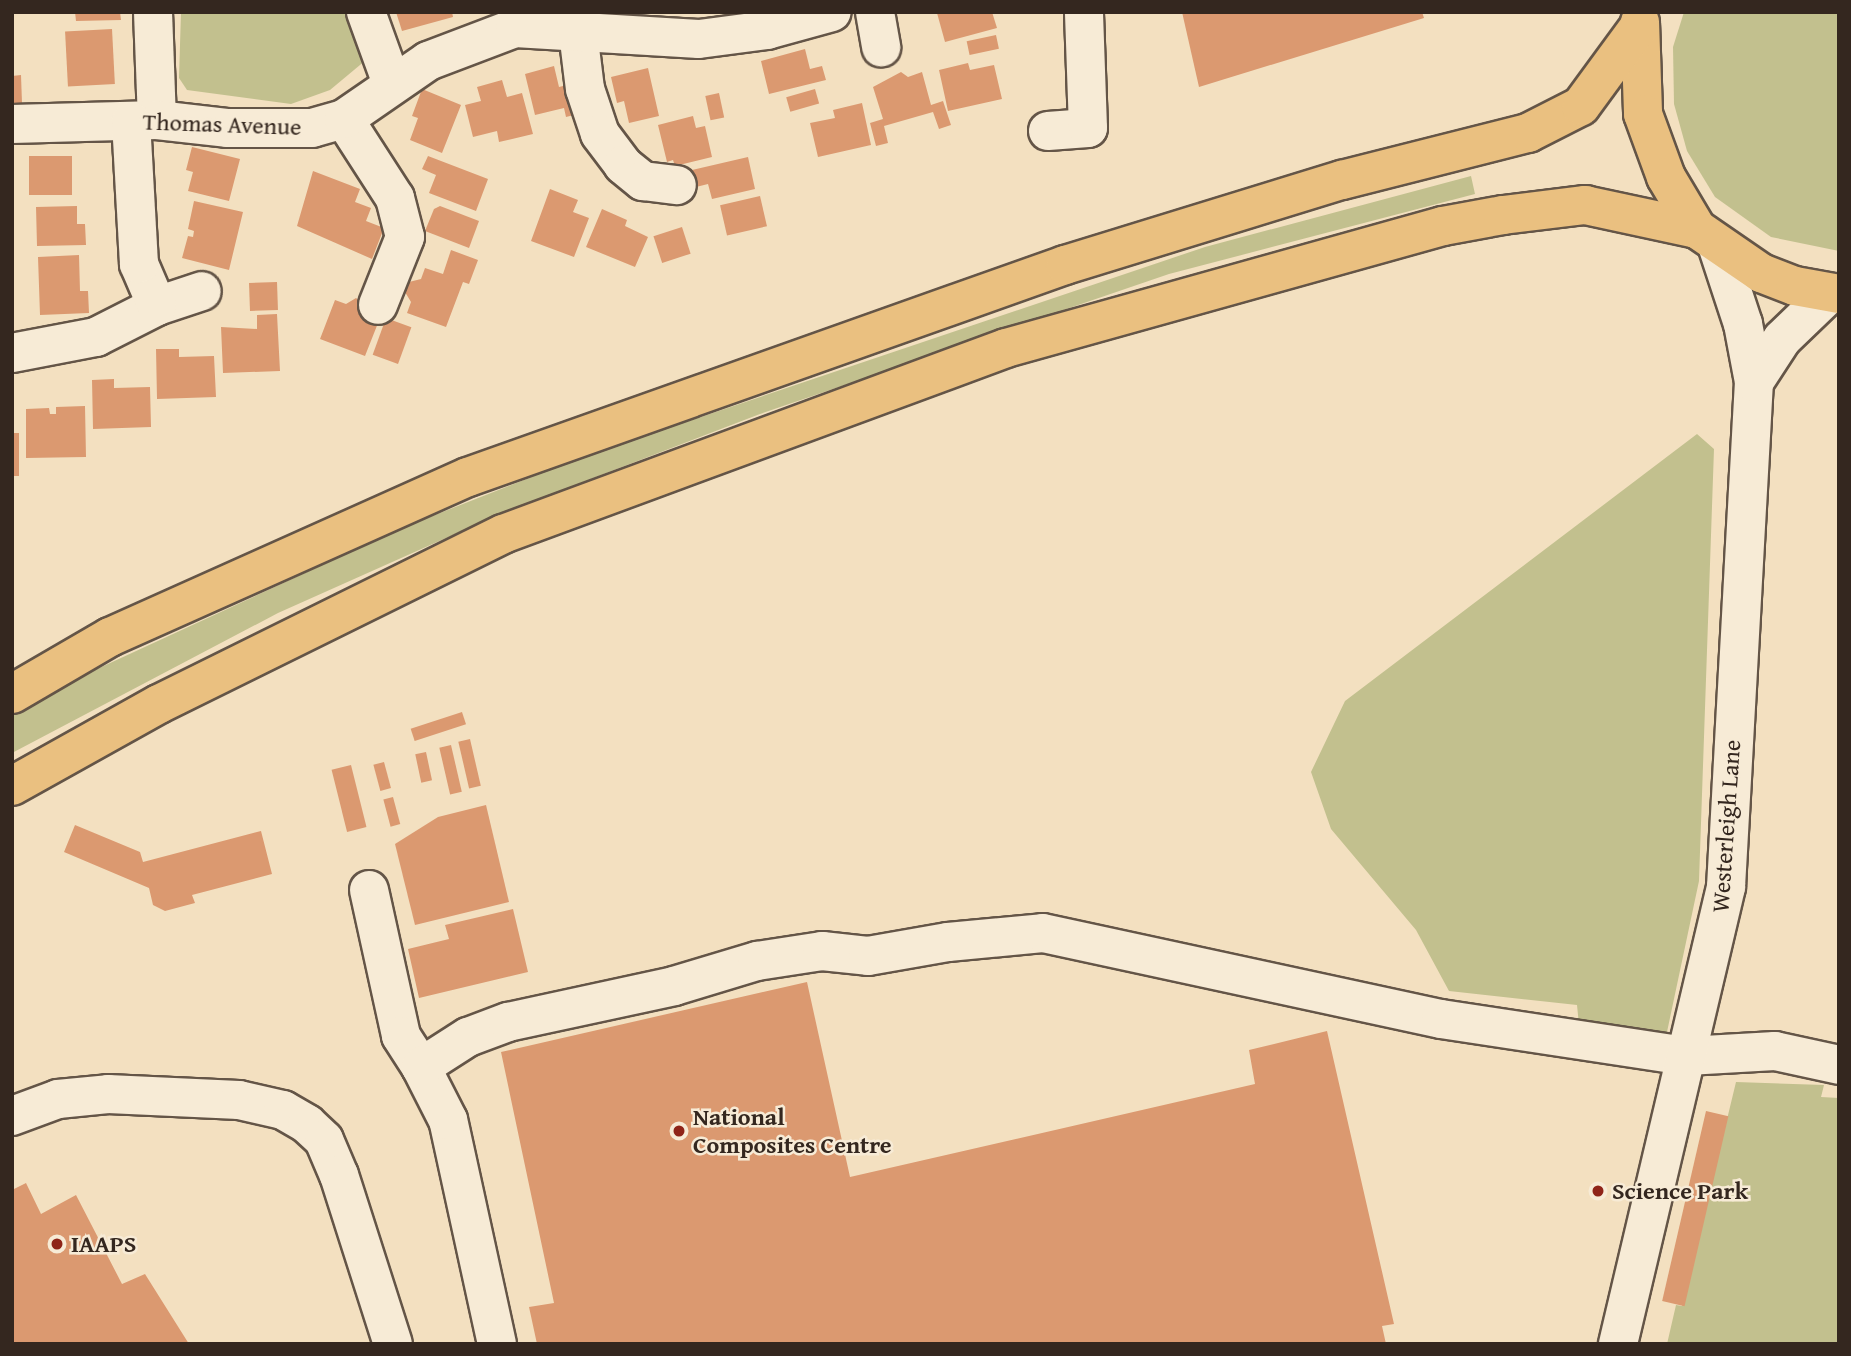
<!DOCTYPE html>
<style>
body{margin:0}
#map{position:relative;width:1851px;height:1356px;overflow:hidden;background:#f3e0c0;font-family:"Gentium Book Plus",serif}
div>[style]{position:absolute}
.green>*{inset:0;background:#c2c08e}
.building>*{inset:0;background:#db9970;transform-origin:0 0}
.roads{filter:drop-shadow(2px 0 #645547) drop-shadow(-2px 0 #645547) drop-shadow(0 2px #645547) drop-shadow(0 -2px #645547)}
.minor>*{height:38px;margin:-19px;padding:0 19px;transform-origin:19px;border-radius:19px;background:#f7ebd6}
.highway>*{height:38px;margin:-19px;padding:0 19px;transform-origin:19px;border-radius:19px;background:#eac080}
.dots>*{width:19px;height:19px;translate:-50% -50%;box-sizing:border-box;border:4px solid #f7ebd6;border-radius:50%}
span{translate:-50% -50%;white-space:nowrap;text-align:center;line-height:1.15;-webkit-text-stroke:5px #f7ebd6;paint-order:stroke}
.street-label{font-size:24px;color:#34271f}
.poi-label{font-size:24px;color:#34271f;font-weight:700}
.left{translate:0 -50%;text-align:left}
.frame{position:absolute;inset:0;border:14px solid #34271f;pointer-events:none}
</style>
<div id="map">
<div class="green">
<div style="clip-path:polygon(181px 12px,357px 12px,372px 55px,330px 90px,291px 104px,187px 90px,179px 78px)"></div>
<div style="clip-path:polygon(1684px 12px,1839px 12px,1839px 251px,1771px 237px,1715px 197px,1687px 151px,1674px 104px,1673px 47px)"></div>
<div style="clip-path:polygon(1471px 176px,1475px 194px,1169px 274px,760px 414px,502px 513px,278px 613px,12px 753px,12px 715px,58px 687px,407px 526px,585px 456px,1205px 247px)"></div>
<div style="clip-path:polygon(1697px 434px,1714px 449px,1699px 881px,1667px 1032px,1579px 1025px,1577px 1005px,1449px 991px,1416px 930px,1331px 829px,1311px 772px,1345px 701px)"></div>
<div style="clip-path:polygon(1736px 1082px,1824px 1085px,1821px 1097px,1839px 1098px,1839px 1344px,1667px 1344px,1676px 1305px,1682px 1306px)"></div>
</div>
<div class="building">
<div style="clip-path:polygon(75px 12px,120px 12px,121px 20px,76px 21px)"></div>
<div style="clip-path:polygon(396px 12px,452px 12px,453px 17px,402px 31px)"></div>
<div style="clip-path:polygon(992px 12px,997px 28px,945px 42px,937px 13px)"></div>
<div style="clip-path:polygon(1182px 12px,1422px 12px,1424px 18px,1199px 87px)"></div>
<div style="left:112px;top:29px;width:55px;height:47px;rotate:87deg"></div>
<div style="left:996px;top:35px;width:14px;height:30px;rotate:78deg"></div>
<div style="clip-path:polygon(805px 49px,810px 69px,822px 66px,826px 80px,769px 94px,761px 61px)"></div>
<div style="clip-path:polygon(968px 63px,970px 70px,994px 65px,1002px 99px,948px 111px,939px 70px)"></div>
<div style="clip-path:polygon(554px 66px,559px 87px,571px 84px,578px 114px,566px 117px,564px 108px,535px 115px,525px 74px)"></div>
<div style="clip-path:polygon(648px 68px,659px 116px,629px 123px,624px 101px,617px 103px,611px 77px)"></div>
<div style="clip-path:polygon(901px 72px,908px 77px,922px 72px,931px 105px,943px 101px,951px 125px,939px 129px,933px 112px,884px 126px,888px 143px,876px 146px,870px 123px,883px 119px,873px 87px)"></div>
<div style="clip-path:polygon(21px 75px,22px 103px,12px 104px,12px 76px)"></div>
<div style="clip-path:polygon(502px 80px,507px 97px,522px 93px,533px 134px,499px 142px,497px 131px,473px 137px,465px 105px,481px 101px,477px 87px)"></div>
<div style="clip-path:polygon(422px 89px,461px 105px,442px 153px,410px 140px,418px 118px,412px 116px)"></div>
<div style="left:815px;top:89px;width:15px;height:30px;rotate:74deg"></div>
<div style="left:719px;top:93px;width:25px;height:14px;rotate:78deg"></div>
<div style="clip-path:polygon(862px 103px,871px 145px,818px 157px,810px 123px,835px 118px,833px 110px)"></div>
<div style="clip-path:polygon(693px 116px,696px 128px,705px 126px,712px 157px,675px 166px,673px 160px,667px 162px,658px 125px)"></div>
<div style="clip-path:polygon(192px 147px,240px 159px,229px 201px,188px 191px,193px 172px,186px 170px)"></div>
<div style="left:72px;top:156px;width:39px;height:43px;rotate:90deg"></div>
<div style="clip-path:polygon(428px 156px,488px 179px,476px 211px,429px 193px,436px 175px,422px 169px)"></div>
<div style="clip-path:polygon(748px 157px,755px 189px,712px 199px,708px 184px,696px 187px,692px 170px)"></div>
<div style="clip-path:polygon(313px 171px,360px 189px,355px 202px,371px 208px,366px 221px,384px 228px,372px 259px,297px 226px)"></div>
<div style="clip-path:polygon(550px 189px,578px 200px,573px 212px,589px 218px,574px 257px,531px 241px)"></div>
<div style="left:760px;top:196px;width:31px;height:41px;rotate:77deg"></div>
<div style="clip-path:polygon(194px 201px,243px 212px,229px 270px,182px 258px,188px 236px,193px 237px,194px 231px,188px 229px)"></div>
<div style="clip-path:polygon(77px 206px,77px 224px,85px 224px,86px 245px,37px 246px,36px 207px)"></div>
<div style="clip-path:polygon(440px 206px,479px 221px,469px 248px,425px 231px,434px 209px)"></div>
<div style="clip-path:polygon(602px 209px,627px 220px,625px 226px,648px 237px,635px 267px,586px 247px)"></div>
<div style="left:682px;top:227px;width:28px;height:30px;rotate:72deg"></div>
<div style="clip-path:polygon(451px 250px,478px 260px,469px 284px,463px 282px,446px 327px,407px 313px,411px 302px,405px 292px,409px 282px,421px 279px,425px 268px,443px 274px)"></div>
<div style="clip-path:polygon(79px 255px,80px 291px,88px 291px,89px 313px,40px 315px,38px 257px)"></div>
<div style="left:277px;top:282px;width:28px;height:28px;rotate:88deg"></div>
<div style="clip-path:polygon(356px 298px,380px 318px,365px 356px,320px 339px,335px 300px,346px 304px)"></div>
<div style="clip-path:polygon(277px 314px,280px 371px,223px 373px,221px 327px,257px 329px,257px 315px)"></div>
<div style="left:386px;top:318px;width:27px;height:39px;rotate:20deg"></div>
<div style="clip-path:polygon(156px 349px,179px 349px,179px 357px,214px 356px,216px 397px,157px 399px)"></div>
<div style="clip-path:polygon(114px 379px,114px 388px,150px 387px,151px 427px,93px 429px,92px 380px)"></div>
<div style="clip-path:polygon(85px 406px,86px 457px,26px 458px,26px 409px,49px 408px,50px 414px,56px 414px,56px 407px)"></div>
<div style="left:12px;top:433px;width:7px;height:43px"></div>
<div style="left:462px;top:712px;width:13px;height:54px;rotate:72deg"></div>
<div style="left:470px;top:739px;width:48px;height:12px;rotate:77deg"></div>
<div style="left:451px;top:745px;width:48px;height:12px;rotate:77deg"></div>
<div style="left:426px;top:752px;width:29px;height:11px;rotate:78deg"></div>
<div style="left:384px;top:762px;width:27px;height:11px;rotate:75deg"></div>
<div style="left:351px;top:765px;width:64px;height:20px;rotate:76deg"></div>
<div style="left:393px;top:797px;width:28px;height:10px;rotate:75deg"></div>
<div style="clip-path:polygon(486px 805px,509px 902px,415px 925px,395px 844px,438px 817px)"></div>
<div style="clip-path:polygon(75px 825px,140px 852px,143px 862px,261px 831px,272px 874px,192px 895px,195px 903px,165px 911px,153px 905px,149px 888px,64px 852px)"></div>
<div style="clip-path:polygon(513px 909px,528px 972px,419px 998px,408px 949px,449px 939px,445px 925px)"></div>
<div style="clip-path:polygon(807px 982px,850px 1177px,1255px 1084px,1249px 1050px,1327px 1031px,1394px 1324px,1382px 1326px,1386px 1344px,537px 1344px,529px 1307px,554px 1303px,501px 1052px)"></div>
<div style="left:1706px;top:1111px;width:23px;height:195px;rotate:13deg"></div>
<div style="clip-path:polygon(26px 1183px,41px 1214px,76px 1195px,122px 1284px,145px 1274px,189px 1344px,12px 1344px,12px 1190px)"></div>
</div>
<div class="roads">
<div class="minor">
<div style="left:153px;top:12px;width:108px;rotate:87.9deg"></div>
<div style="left:366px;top:12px;width:77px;rotate:70.1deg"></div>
<div style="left:875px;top:12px;width:36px;rotate:80deg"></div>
<div style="left:578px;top:32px;width:57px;rotate:83deg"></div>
<div style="left:585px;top:89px;width:47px;rotate:71.6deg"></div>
<div style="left:600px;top:134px;width:39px;rotate:53deg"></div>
<div style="left:623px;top:165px;width:26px;rotate:39deg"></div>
<div style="left:643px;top:181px;width:34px;rotate:7deg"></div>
<div style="left:344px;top:119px;width:94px;rotate:57.2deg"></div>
<div style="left:395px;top:198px;width:40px;rotate:75.6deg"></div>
<div style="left:405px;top:237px;width:73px;rotate:111.7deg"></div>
<div style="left:12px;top:124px;width:145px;rotate:-1.6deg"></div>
<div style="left:157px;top:120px;width:70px;rotate:6.5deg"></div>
<div style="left:227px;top:128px;width:85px"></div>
<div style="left:312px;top:128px;width:33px;rotate:-16deg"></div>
<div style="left:344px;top:119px;width:102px;rotate:-34.6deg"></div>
<div style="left:428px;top:61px;width:93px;rotate:-20.8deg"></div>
<div style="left:515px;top:28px;width:184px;rotate:3.4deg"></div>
<div style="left:699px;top:39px;width:69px;rotate:-7.5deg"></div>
<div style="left:767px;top:30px;width:67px;rotate:-15.5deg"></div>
<div style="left:1048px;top:131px;width:40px;rotate:-4.3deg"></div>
<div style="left:1088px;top:128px;width:116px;rotate:-92deg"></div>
<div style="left:157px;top:306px;width:47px;rotate:-18.4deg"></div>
<div style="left:12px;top:353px;width:86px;rotate:-10.8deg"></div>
<div style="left:96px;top:337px;width:68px;rotate:-26.9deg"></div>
<div style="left:157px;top:306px;width:46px;rotate:-113.2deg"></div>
<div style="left:139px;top:264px;width:143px;rotate:-93.2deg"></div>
<div style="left:1754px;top:382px;width:51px;rotate:-56.9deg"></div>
<div style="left:1782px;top:339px;width:66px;rotate:-43.8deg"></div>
<div style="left:369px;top:890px;width:149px;rotate:77.6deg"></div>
<div style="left:401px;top:1036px;width:37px;rotate:57deg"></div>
<div style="left:12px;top:1116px;width:49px;rotate:-20.3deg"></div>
<div style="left:58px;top:1099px;width:50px;rotate:-5.7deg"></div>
<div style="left:108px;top:1094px;width:131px;rotate:2.6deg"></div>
<div style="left:239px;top:1100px;width:45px;rotate:12.8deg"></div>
<div style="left:283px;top:1110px;width:28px;rotate:30deg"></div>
<div style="left:307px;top:1124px;width:23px;rotate:43deg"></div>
<div style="left:324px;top:1140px;width:38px;rotate:67deg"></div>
<div style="left:339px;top:1175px;width:177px;rotate:72.3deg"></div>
<div style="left:497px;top:1344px;width:229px;rotate:-102.3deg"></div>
<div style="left:448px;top:1120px;width:59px;rotate:-117deg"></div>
<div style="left:421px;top:1067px;width:56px;rotate:-32.6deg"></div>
<div style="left:468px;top:1037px;width:43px;rotate:-20.6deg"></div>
<div style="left:508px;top:1022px;width:170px;rotate:-12.2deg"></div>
<div style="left:674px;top:986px;width:87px;rotate:-16.8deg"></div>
<div style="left:757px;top:961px;width:66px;rotate:-8.7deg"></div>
<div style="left:822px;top:951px;width:46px;rotate:6.2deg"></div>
<div style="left:868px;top:956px;width:81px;rotate:-9.9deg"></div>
<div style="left:948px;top:942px;width:95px;rotate:-5.4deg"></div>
<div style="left:1043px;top:933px;width:407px;rotate:12.2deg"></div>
<div style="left:1441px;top:1019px;width:249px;rotate:8.6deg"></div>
<div style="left:1687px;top:1056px;width:88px;rotate:-3.3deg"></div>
<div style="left:1775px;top:1051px;width:66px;rotate:12.3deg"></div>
<div style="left:1618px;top:1344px;width:470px;rotate:-76.7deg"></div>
<div style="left:1726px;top:887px;width:506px;rotate:-86.83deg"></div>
<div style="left:1754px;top:382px;width:59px;rotate:-100.7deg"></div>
<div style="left:1743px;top:324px;width:80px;rotate:-108.2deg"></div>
</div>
<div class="highway">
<div style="left:1640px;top:22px;width:92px;rotate:88.1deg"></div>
<div style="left:1643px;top:114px;width:67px;rotate:69.9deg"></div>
<div style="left:1666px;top:177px;width:61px;rotate:59.2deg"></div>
<div style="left:1697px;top:229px;width:78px;rotate:34.5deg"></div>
<div style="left:1761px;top:273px;width:36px;rotate:21deg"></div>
<div style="left:1795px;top:286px;width:45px;rotate:10.3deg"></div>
<div style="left:12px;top:694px;width:113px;rotate:-30.2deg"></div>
<div style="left:110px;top:637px;width:392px;rotate:-24.1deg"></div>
<div style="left:468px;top:477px;width:634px;rotate:-19.55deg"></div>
<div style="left:1065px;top:265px;width:290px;rotate:-17.1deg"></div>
<div style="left:1342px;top:180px;width:192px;rotate:-14.2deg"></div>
<div style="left:1528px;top:133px;width:59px;rotate:-27deg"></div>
<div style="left:1581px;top:106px;width:97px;rotate:-53.8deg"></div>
<div style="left:12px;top:786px;width:168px;rotate:-29.2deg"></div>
<div style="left:159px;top:704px;width:384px;rotate:-26.3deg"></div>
<div style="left:503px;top:534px;width:536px;rotate:-20.29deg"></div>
<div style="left:1006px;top:348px;width:454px;rotate:-15.6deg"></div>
<div style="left:1443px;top:226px;width:61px;rotate:-10.4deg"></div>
<div style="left:1503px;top:215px;width:83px;rotate:-7deg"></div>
<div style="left:1585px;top:205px;width:115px;rotate:12.1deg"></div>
</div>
</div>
<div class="dots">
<div style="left:679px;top:1131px;background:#8f2418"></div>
<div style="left:1598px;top:1191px;background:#8f2418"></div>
<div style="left:57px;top:1244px;background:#8f2418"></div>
</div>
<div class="street-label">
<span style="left:222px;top:124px;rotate:2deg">Thomas Avenue</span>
<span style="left:1726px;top:826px;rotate:-86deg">Westerleigh Lane</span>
</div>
<div class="poi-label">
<span class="left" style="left:693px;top:1131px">National<br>Composites Centre</span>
<span class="left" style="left:1612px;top:1191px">Science Park</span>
<span class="left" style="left:71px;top:1244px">IAAPS</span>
</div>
<div class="frame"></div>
</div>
